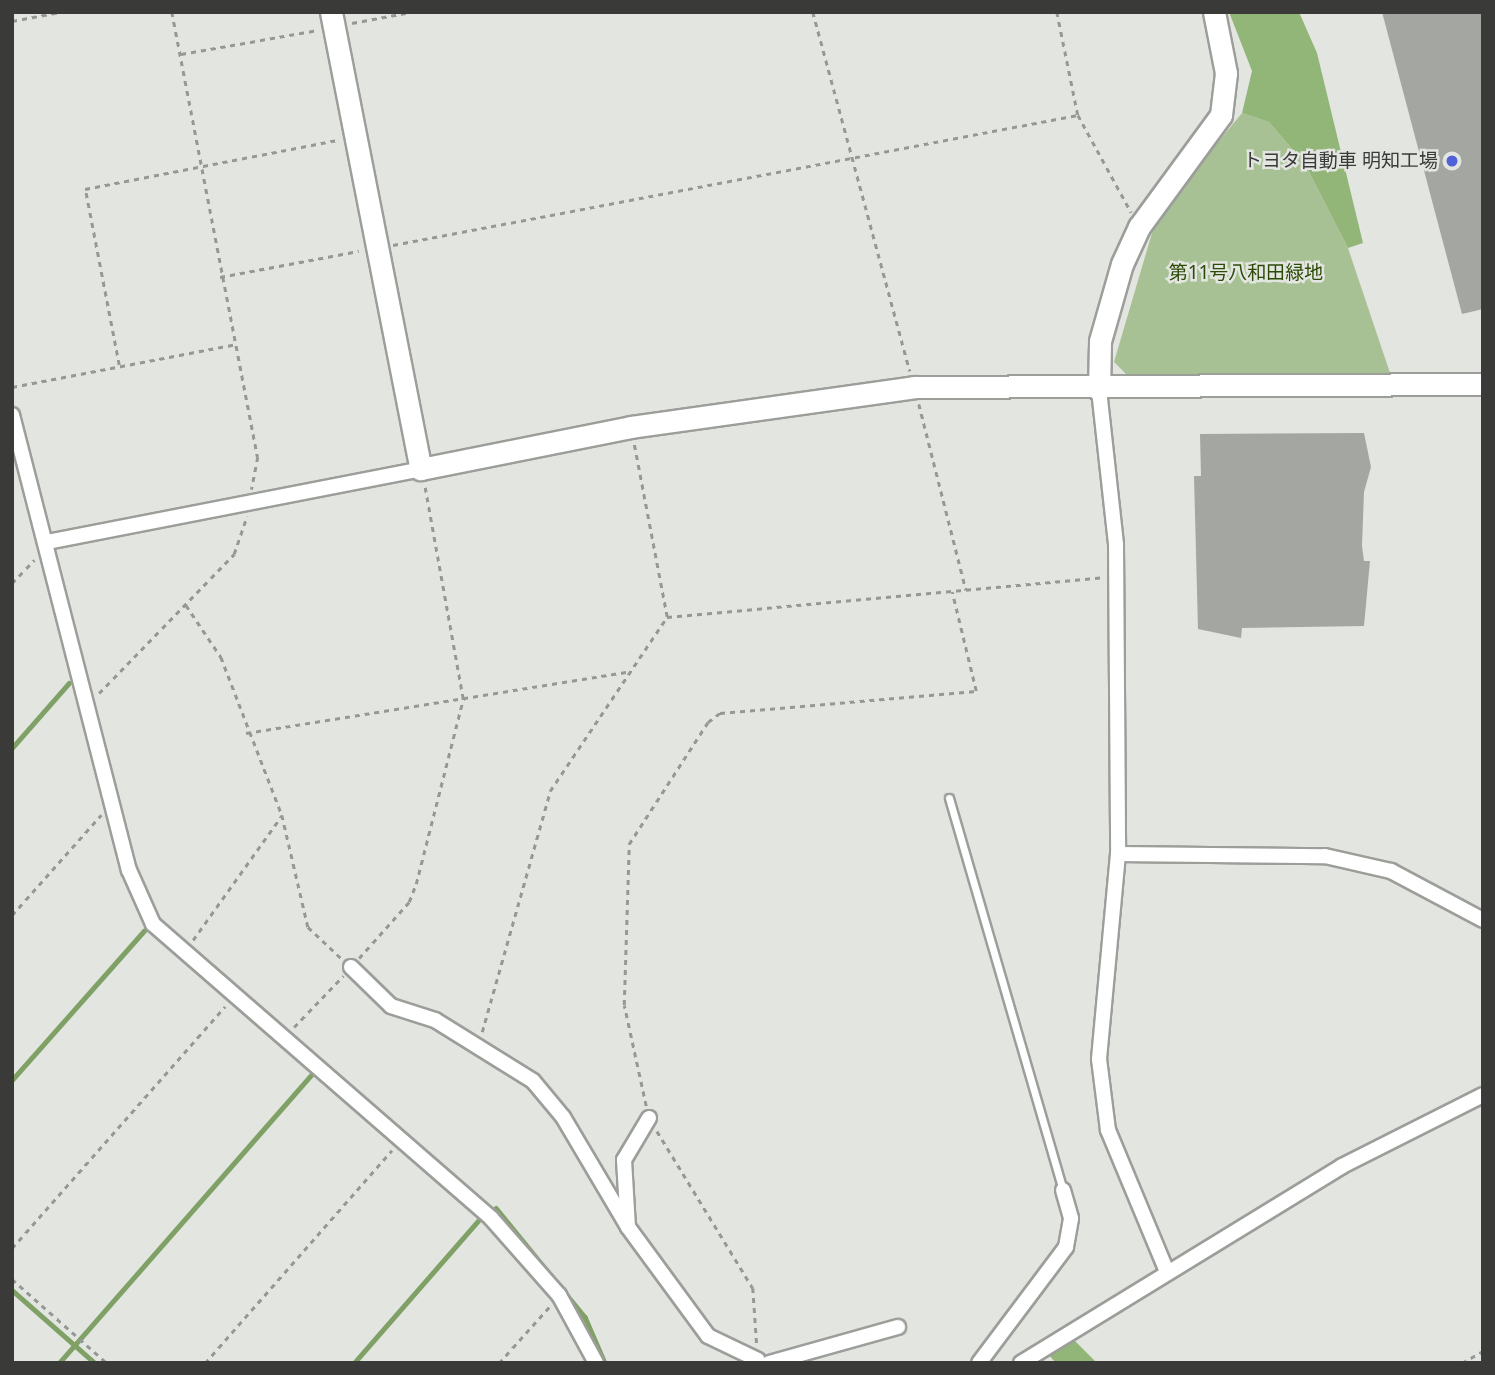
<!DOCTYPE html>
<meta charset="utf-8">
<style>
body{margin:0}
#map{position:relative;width:1495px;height:1375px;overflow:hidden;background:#e3e5e1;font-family:"Noto Sans","Noto Sans JP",sans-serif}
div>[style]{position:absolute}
.green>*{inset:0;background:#a7c194}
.forest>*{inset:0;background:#92b578}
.stream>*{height:4.5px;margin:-2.25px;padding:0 2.25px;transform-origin:2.25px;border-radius:2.25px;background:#7fa165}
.building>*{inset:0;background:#a4a6a2}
.path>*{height:2.5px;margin-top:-1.25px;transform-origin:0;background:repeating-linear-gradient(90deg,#969895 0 5px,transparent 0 10px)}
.roads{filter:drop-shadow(2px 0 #9c9e9a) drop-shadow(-2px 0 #9c9e9a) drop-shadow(0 2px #9c9e9a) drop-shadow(0 -2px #9c9e9a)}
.lane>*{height:7px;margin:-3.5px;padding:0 3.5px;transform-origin:3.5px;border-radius:3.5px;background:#fff}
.street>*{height:14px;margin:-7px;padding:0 7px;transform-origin:7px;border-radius:7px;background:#fff}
.secondary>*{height:21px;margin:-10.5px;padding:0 10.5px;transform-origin:10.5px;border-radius:10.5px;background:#fff}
.dots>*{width:19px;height:19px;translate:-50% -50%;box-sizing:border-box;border:4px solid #e3e5e1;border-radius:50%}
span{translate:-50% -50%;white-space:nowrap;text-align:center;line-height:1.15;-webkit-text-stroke:5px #e3e5e1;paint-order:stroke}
.poi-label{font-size:19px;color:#3a3b39}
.right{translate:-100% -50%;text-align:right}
.park-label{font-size:19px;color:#2b4a06}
.frame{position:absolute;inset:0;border:14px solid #3a3b39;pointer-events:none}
</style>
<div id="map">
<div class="green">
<div style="clip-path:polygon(1242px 113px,1269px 122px,1305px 164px,1348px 248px,1391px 376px,1130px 378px,1114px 362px,1157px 216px)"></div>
</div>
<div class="forest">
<div style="clip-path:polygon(1229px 12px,1299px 12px,1317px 53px,1363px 243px,1348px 248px,1305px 164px,1269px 122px,1242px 113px,1252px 71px)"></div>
<div style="clip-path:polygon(1072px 1338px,1097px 1363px,1056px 1363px,1047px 1353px)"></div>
</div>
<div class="stream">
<div style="left:12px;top:748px;width:86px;rotate:-48.8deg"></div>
<div style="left:12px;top:1080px;width:199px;rotate:-48.5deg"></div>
<div style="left:496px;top:1208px;width:141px;rotate:50.8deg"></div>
<div style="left:585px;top:1317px;width:50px;rotate:66.5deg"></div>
<div style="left:12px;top:1290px;width:111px;rotate:41.3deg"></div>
<div style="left:59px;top:1363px;width:383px;rotate:-48.8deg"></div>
<div style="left:354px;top:1363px;width:189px;rotate:-48.9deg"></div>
</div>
<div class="building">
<div style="clip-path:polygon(1382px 12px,1483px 12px,1483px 309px,1462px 314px)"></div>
<div style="clip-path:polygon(1364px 433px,1371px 467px,1364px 492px,1362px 546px,1364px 561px,1370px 561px,1364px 626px,1242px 628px,1241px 638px,1198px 629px,1194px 476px,1201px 476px,1200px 434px)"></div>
</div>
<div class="path">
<div style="left:172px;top:12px;width:453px;rotate:79.1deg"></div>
<div style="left:258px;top:457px;width:33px;rotate:101deg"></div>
<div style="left:813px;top:12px;width:372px;rotate:74.9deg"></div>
<div style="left:1057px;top:12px;width:105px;rotate:78.5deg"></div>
<div style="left:1078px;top:115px;width:111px;rotate:61.3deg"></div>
<div style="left:12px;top:21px;width:49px;rotate:-10.6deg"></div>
<div style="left:352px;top:23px;width:60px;rotate:-10.6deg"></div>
<div style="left:181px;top:54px;width:139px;rotate:-9.9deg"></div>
<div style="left:393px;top:245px;width:697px;rotate:-10.75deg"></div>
<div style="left:220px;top:277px;width:141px;rotate:-10.6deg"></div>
<div style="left:119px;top:365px;width:179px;rotate:-100.9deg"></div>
<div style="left:85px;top:189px;width:257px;rotate:-11deg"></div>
<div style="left:12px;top:387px;width:225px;rotate:-10.8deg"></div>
<div style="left:919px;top:404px;width:192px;rotate:75.8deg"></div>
<div style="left:12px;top:583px;width:32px;rotate:-46deg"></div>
<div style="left:186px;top:605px;width:63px;rotate:56.1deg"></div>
<div style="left:221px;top:657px;width:169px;rotate:68.9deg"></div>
<div style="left:282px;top:815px;width:115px;rotate:76.9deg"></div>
<div style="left:308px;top:927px;width:45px;rotate:43.2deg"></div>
<div style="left:667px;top:617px;width:438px;rotate:-5.2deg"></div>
<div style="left:99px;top:693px;width:194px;rotate:-45.8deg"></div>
<div style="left:234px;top:554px;width:40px;rotate:-71.1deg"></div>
<div style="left:246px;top:733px;width:385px;rotate:-9.1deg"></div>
<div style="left:12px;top:915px;width:134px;rotate:-48.3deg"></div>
<div style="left:193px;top:940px;width:153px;rotate:-54.5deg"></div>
<div style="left:359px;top:958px;width:75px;rotate:-48.2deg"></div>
<div style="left:409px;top:902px;width:19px;rotate:-69deg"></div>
<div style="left:416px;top:884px;width:191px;rotate:-75.7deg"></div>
<div style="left:463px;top:699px;width:215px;rotate:-100.2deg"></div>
<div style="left:294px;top:1027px;width:71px;rotate:-46.1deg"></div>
<div style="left:482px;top:1032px;width:250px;rotate:-74.2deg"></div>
<div style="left:550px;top:791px;width:210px;rotate:-56.1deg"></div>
<div style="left:667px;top:617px;width:176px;rotate:-100.8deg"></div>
<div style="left:646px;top:1106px;width:103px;rotate:-102.3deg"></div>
<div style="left:624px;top:1005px;width:161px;rotate:-88.2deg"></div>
<div style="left:629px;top:844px;width:145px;rotate:-57.1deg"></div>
<div style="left:708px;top:722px;width:15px;rotate:-37deg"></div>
<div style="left:720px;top:713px;width:257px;rotate:-4.9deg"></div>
<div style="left:976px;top:691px;width:102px;rotate:-103.6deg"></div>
<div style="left:657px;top:1131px;width:184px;rotate:58.6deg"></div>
<div style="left:753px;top:1288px;width:58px;rotate:86.1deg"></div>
<div style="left:12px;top:1248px;width:322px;rotate:-48.6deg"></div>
<div style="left:12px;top:1279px;width:127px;rotate:41.5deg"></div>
<div style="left:205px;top:1363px;width:283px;rotate:-48.7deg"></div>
<div style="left:499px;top:1363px;width:78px;rotate:-48.1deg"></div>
<div style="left:1462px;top:1363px;width:24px;rotate:-30deg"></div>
</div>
<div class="roads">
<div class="lane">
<div style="left:949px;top:798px;width:408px;rotate:73.8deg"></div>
</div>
<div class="street">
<div style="left:1099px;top:390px;width:156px;rotate:83.7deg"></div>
<div style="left:1116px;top:545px;width:309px;rotate:89.6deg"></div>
<div style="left:1118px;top:854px;width:206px;rotate:95.3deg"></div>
<div style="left:1099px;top:1059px;width:72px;rotate:82.8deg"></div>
<div style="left:1108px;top:1130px;width:151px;rotate:67.4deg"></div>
<div style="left:12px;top:415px;width:470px;rotate:75.6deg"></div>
<div style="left:129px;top:870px;width:59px;rotate:66deg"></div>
<div style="left:153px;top:924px;width:448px;rotate:41deg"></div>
<div style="left:491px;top:1218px;width:103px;rotate:48.6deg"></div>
<div style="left:559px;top:1295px;width:77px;rotate:61.4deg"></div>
<div style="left:47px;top:542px;width:381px;rotate:-11deg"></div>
<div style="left:1118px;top:854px;width:207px;rotate:0.6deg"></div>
<div style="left:1325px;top:856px;width:68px;rotate:12.8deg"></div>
<div style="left:1391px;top:871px;width:104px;rotate:28deg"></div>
<div style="left:351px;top:967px;width:56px;rotate:44.3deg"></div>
<div style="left:391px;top:1006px;width:46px;rotate:17.7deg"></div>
<div style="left:435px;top:1020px;width:115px;rotate:31.9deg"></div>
<div style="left:533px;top:1081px;width:47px;rotate:50.2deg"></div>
<div style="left:563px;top:1117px;width:128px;rotate:59.4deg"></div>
<div style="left:649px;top:1118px;width:49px;rotate:120.8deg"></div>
<div style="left:624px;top:1160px;width:67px;rotate:86.6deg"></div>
<div style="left:628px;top:1227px;width:135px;rotate:53.7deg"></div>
<div style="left:708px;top:1336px;width:55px;rotate:25.6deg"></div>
<div style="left:769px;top:1363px;width:134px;rotate:-15.6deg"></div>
<div style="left:979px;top:1363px;width:145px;rotate:-53.1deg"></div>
<div style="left:1066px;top:1247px;width:29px;rotate:-80deg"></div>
<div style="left:1071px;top:1218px;width:29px;rotate:-106deg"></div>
<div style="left:1021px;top:1363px;width:377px;rotate:-31.5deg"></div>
<div style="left:1342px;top:1166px;width:158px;rotate:-26.7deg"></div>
</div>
<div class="secondary">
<div style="left:331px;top:12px;width:466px;rotate:78.9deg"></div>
<div style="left:421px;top:469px;width:214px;rotate:-11.3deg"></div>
<div style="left:631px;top:427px;width:286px;rotate:-8deg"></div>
<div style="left:914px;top:387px;width:569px;rotate:-0.3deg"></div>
<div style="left:1099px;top:390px;width:49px;rotate:-88.8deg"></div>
<div style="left:1100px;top:341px;width:80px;rotate:-74.1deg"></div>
<div style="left:1122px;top:264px;width:41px;rotate:-65.3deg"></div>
<div style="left:1139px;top:227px;width:139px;rotate:-53.8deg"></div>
<div style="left:1221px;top:115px;width:42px;rotate:-83.2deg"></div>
<div style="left:1226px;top:73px;width:62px;rotate:-101.1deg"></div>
</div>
</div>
<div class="dots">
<div style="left:1452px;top:161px;background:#5162d8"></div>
</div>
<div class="poi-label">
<span class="right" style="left:1438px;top:161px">トヨタ自動車 明知工場</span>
</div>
<div class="park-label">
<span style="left:1246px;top:273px">第11号八和田緑地</span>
</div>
<div class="frame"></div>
</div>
